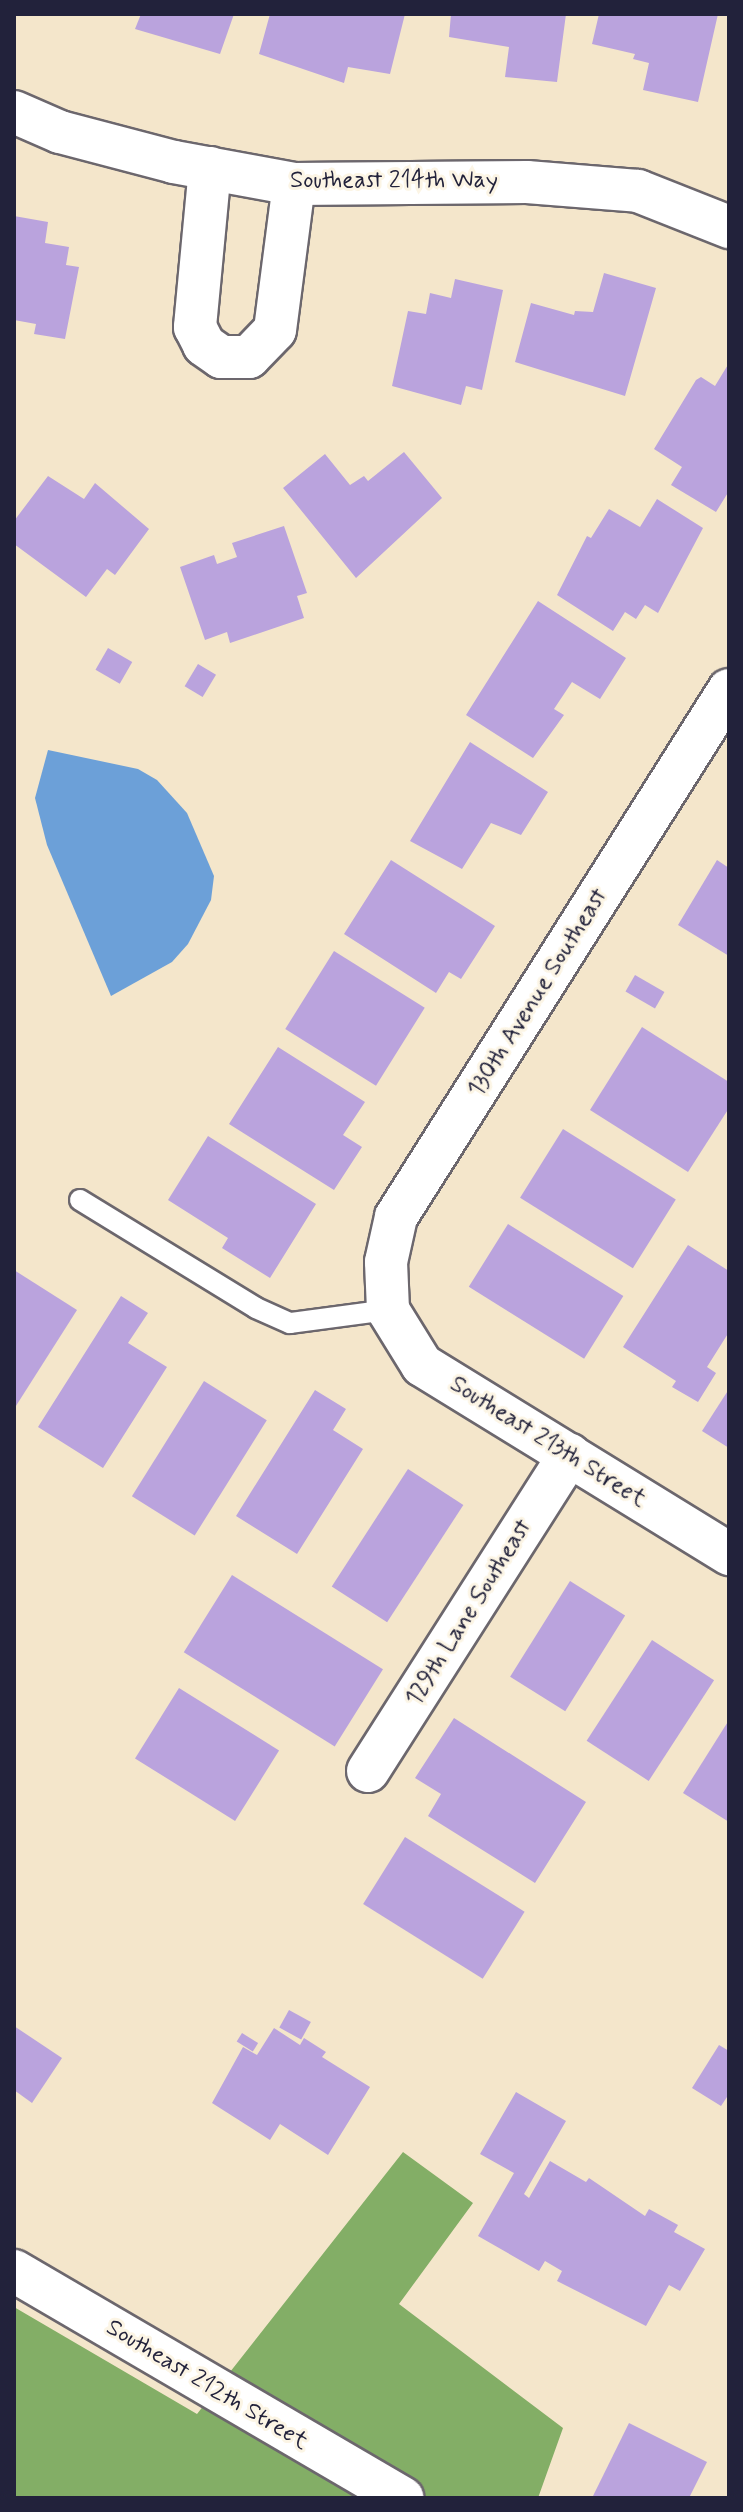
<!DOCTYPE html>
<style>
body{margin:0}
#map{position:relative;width:743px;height:2512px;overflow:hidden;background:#f4e6cb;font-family:Mynerve,sans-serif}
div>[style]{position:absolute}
.forest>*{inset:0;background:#83ae66}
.water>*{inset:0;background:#6ca0d8}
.building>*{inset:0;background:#baa3dd;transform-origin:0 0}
.roads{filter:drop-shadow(2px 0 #6c676d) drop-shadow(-2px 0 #6c676d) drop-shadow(0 2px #6c676d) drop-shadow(0 -2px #6c676d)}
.service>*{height:20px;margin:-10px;padding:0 10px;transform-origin:10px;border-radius:10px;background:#fff}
.minor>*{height:42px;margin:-21px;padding:0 21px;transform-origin:21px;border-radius:21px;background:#fff}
span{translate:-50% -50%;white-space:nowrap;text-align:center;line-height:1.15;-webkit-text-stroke:6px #fcf5e5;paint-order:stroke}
.street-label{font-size:24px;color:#22223b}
.frame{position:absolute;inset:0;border:16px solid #22223b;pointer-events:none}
</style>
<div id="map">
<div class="forest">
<div style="clip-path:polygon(403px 2152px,473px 2203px,399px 2304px,563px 2428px,538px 2498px,14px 2498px,14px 2307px,197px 2414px)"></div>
</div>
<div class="water">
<div style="clip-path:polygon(48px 750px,138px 769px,157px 780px,187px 813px,214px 876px,211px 900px,188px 944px,172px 962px,111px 996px,47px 845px,35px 798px)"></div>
</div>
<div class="building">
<div style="clip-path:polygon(141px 14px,234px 14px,220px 54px,135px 29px)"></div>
<div style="clip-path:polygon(270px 14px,405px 14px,390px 74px,348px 67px,344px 83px,259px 54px)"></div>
<div style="clip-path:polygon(451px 14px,566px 14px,557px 82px,505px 77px,509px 47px,449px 37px)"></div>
<div style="clip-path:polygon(599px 14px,718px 14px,698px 102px,643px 90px,649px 63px,633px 59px,635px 54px,592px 44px)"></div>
<div style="clip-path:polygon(14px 216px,48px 222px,45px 243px,69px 247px,66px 265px,79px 267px,65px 339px,34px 334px,36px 324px,14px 320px)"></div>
<div style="clip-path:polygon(604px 273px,656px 288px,625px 396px,515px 362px,531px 303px,574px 315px,575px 311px,593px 312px)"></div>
<div style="clip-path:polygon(455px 279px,503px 290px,482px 390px,466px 386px,461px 405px,392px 386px,408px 311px,426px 314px,430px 293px,451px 298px)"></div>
<div style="clip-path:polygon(729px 363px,729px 491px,716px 512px,671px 485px,682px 467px,654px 449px,696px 380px,701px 377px,715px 386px)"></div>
<div style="clip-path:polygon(404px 452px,442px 498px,356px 578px,283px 488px,325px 454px,350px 485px,364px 476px,368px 481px)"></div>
<div style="clip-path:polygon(48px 476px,84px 499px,95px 483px,149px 529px,115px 575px,107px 569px,86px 597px,14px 544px,14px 521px)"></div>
<div style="clip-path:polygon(657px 499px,703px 528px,658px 613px,645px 605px,636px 619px,625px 612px,613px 631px,557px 595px,587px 536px,591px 538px,609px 509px,640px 527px)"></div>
<div style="clip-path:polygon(284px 526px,307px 593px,297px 596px,304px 618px,230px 643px,227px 632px,205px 640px,180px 567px,214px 555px,217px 564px,237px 557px,232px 543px)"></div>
<div style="clip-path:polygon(538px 601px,626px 658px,600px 699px,572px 682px,554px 709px,564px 715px,533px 758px,466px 715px)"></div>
<div style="left:108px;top:648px;width:28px;height:25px;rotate:30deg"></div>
<div style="left:198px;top:664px;width:21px;height:26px;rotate:31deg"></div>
<div style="clip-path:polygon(470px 742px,548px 792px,521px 835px,491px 823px,462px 869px,410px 841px)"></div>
<div style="clip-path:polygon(391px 860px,495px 926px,461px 979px,449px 972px,436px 993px,344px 934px)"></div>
<div style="clip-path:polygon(717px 860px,729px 868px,729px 956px,678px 925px)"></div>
<div style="left:334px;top:951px;width:107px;height:92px;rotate:32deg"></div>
<div style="left:635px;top:975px;width:34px;height:19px;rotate:30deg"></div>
<div style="clip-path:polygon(642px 1027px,729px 1082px,729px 1108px,688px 1172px,590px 1110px)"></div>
<div style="clip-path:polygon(278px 1047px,365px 1102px,343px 1135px,362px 1147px,334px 1190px,229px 1124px)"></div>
<div style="left:563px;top:1129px;width:133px;height:81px;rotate:32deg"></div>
<div style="clip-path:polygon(208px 1136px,316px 1204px,270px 1278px,222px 1248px,228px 1238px,168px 1200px)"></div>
<div style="left:508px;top:1224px;width:136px;height:74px;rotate:32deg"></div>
<div style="clip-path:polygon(688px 1245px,729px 1271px,729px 1332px,707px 1367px,716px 1373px,698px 1402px,672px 1387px,676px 1381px,623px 1347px)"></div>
<div style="clip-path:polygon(14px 1270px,77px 1310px,14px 1409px)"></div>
<div style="clip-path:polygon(121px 1296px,148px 1313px,128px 1343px,167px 1367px,103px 1468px,38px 1427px)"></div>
<div style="left:204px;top:1381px;width:74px;height:136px;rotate:32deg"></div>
<div style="clip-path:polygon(729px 1389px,729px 1448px,702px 1431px)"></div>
<div style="clip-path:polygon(315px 1390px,346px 1409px,333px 1430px,363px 1449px,297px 1554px,236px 1516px)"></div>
<div style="left:408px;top:1469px;width:66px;height:140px;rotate:33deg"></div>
<div style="left:232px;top:1575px;width:178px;height:91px;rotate:32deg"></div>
<div style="left:570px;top:1581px;width:65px;height:113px;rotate:32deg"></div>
<div style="left:652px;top:1640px;width:74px;height:120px;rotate:33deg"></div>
<div style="left:179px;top:1688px;width:118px;height:83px;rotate:32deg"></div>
<div style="clip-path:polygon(454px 1718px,586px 1802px,535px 1883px,428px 1816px,441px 1794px,415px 1778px)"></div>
<div style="clip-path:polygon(729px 1720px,729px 1822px,683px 1793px)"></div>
<div style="left:405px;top:1837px;width:141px;height:79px;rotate:32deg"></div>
<div style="left:289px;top:2010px;width:25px;height:20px;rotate:29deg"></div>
<div style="clip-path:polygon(14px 2026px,62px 2058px,32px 2103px,14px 2090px)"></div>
<div style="clip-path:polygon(274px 2028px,300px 2045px,304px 2038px,326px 2052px,322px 2057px,370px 2087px,328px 2155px,280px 2124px,270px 2140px,212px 2103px,243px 2047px,257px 2055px)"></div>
<div style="left:242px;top:2033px;width:19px;height:10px;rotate:32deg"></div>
<div style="clip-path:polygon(719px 2045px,729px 2051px,729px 2094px,721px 2106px,692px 2088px)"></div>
<div style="clip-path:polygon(516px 2092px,566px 2121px,524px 2194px,529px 2198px,550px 2161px,586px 2182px,589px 2178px,645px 2216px,649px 2209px,678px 2225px,674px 2232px,705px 2249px,680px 2291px,669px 2285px,646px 2326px,557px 2281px,562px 2271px,545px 2261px,539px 2271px,478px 2236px,514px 2173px,480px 2154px)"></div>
<div style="clip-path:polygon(629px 2423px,707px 2462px,689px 2498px,592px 2498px)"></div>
</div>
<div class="roads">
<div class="service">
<div style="left:80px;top:1200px;width:206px;rotate:31.5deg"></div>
<div style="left:256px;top:1308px;width:37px;rotate:24deg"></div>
<div style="left:290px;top:1323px;width:99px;rotate:-7.6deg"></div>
</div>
<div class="minor">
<div style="left:14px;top:112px;width:50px;rotate:23.5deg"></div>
<div style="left:60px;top:132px;width:118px;rotate:14.7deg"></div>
<div style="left:174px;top:162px;width:122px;rotate:10.4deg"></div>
<div style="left:294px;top:184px;width:233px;rotate:-0.5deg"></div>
<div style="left:527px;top:182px;width:111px;rotate:4.6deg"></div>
<div style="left:638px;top:191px;width:98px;rotate:21.6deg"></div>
<div style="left:210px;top:168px;width:160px;rotate:95.4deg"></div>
<div style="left:195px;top:327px;width:20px;rotate:63deg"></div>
<div style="left:204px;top:345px;width:21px;rotate:35deg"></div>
<div style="left:221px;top:357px;width:28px"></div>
<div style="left:249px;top:357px;width:37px;rotate:-46deg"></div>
<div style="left:275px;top:330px;width:147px;rotate:-82.6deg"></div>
<div style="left:729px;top:690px;width:623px;rotate:122.29deg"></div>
<div style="left:396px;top:1217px;width:46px;rotate:102.5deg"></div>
<div style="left:386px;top:1262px;width:48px;rotate:87.6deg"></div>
<div style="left:388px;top:1310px;width:65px;rotate:58.3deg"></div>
<div style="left:422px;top:1365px;width:361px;rotate:31.6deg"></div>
<div style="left:368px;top:1771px;width:375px;rotate:-57.5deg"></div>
<div style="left:14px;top:2271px;width:450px;rotate:30.3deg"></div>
</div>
</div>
<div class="street-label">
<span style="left:394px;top:181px">Southeast 214th Way</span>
<span style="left:538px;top:993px;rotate:-58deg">130th Avenue Southeast</span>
<span style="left:548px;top:1442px;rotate:32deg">Southeast 213th Street</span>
<span style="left:469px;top:1613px;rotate:-58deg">129th Lane Southeast</span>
<span style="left:207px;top:2385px;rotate:31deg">Southeast 212th Street</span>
</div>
<div class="frame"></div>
</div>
